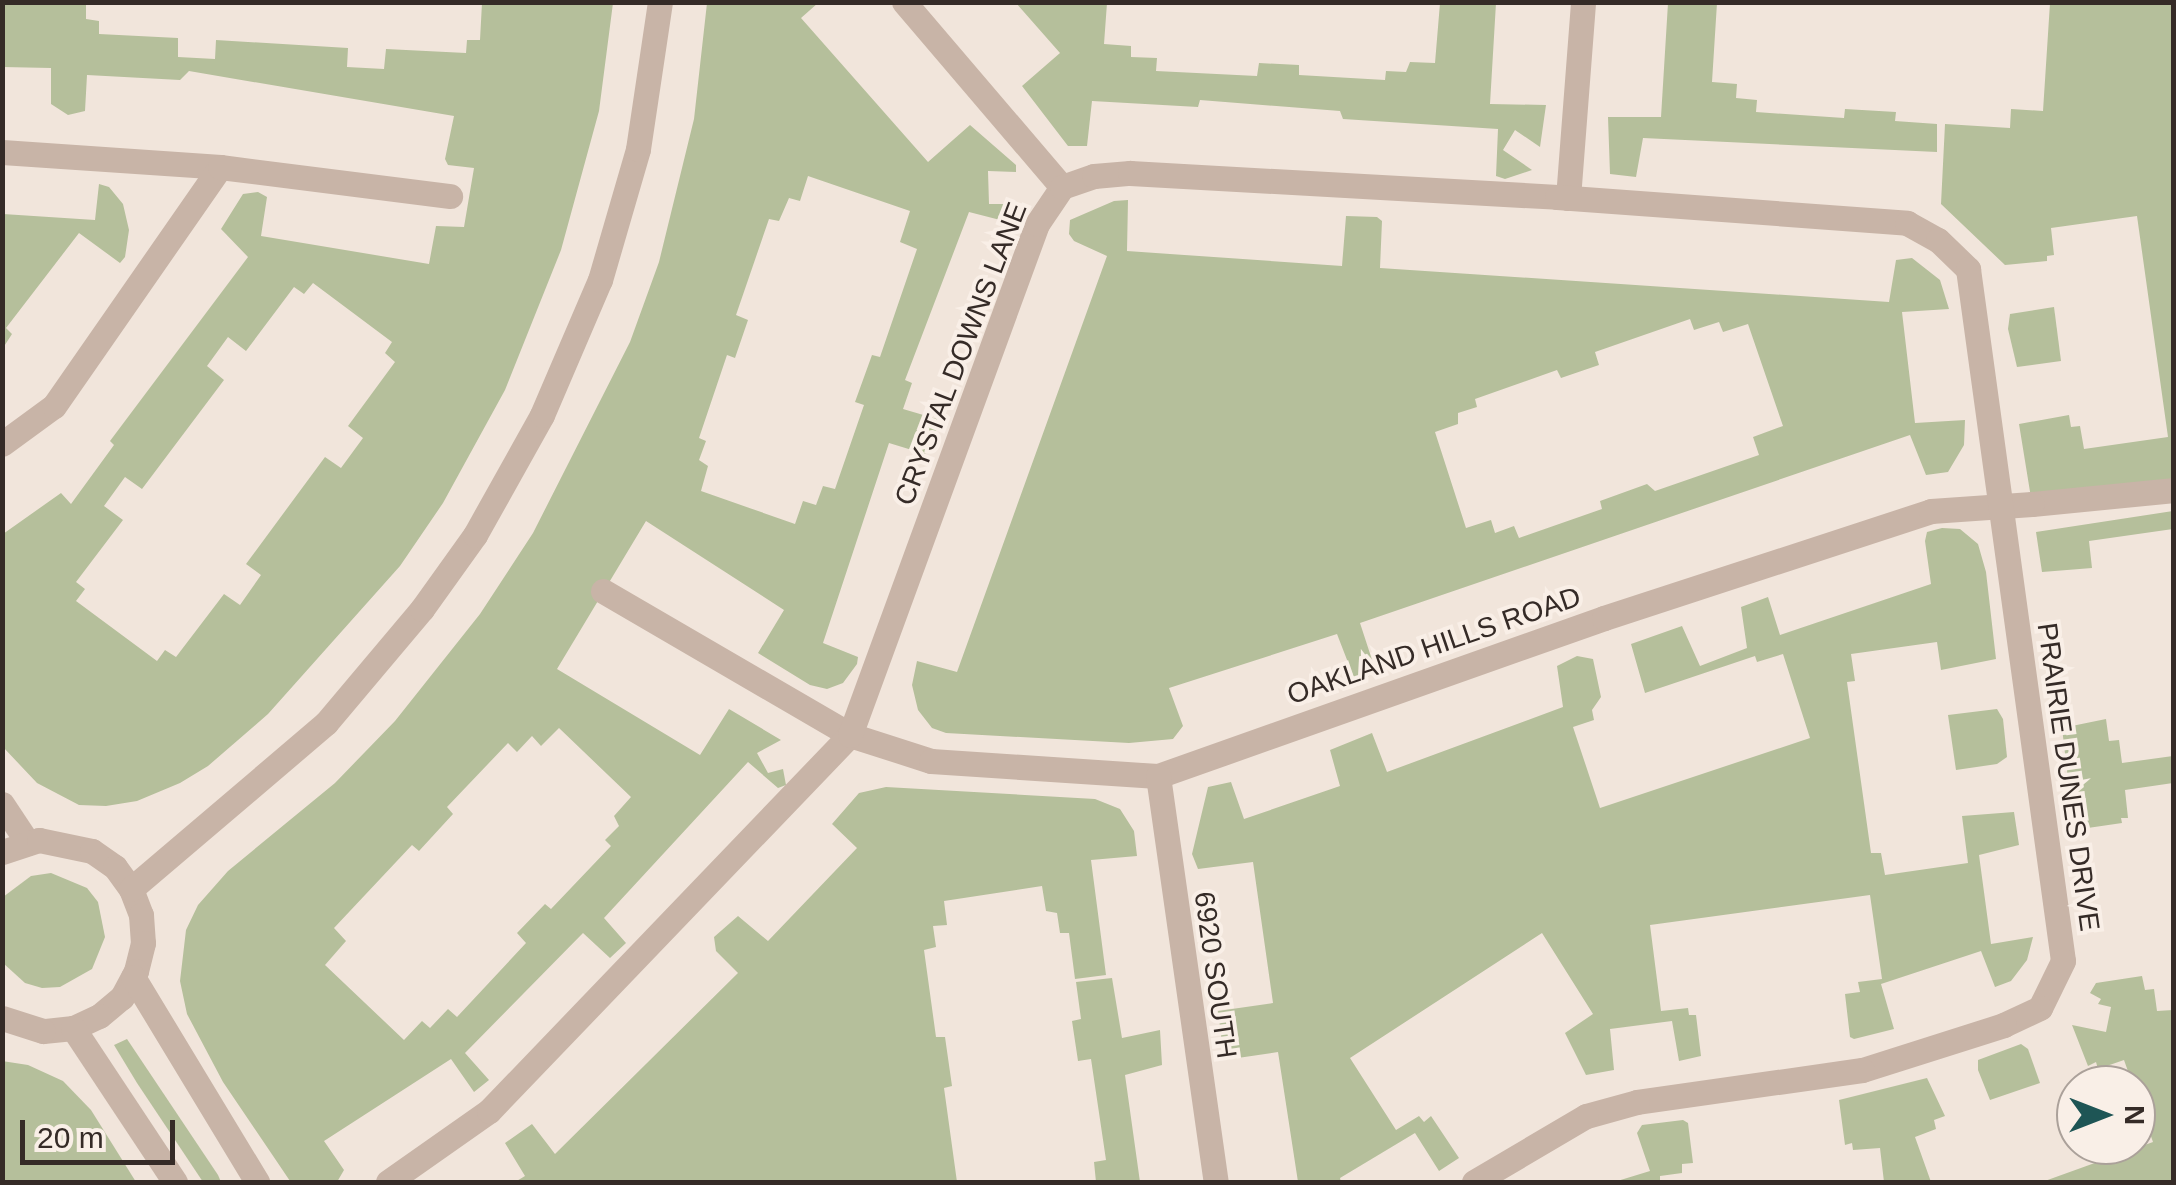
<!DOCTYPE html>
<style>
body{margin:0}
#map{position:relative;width:2176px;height:1185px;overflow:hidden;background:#f1e5db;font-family:Arial,sans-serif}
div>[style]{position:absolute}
.green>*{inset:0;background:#b5bf9b}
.service>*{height:25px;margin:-12.5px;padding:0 12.5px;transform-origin:12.5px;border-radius:12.5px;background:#c8b4a7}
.minor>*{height:25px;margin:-12.5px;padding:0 12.5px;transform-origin:12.5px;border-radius:12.5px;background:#c8b4a7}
span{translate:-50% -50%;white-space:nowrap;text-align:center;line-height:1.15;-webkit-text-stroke:8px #f9efe7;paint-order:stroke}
.street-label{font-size:28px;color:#352b27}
.frame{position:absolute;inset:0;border:5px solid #352b27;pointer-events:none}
.north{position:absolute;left:2056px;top:1065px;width:100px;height:100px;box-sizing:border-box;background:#f9efe7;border:2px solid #aba19a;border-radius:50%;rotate:90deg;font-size:28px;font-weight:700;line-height:40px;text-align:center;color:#352b27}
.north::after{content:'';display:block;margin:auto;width:35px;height:45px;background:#1e5555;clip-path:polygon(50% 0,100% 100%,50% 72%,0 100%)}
.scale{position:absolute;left:20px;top:1120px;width:155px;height:45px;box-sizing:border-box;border:5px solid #352b27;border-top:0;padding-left:12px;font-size:30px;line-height:35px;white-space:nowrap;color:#352b27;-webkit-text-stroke:8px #f9efe7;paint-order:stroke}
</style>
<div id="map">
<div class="green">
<div style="clip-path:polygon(evenodd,3px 2px,86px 3px,86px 19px,99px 21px,99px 34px,178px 38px,178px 57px,215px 59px,216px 40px,348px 48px,347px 67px,384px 69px,386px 49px,466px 53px,467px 40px,480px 40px,482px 3px,613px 3px,599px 111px,561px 250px,505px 390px,443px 503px,400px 566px,268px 714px,208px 766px,180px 783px,137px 801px,106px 806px,79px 805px,37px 783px,3px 747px,3px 534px,61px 493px,71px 504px,114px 445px,110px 441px,248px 257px,221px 229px,243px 194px,258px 192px,267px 197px,261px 236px,429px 264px,436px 226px,464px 227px,474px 168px,448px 165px,445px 159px,454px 116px,189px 71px,180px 80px,87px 75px,85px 111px,68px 115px,51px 104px,51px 68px,3px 67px,3px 2px,313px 283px,392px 342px,385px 353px,395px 362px,348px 426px,363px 438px,341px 468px,325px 457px,246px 564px,261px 575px,240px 605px,224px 594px,176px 657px,165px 650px,157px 661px,76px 601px,85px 589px,76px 582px,123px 520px,104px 506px,125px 477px,142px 489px,224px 380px,207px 366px,228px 337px,246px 351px,294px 287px,304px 294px,313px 283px)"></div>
<div style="clip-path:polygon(evenodd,707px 3px,818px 3px,801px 18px,928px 162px,970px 125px,1016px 165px,1016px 172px,988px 171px,989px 204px,1017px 204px,1008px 222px,969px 212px,905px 380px,912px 383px,903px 409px,937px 419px,937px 429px,925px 454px,889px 443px,823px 643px,858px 657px,857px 664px,843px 683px,827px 689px,810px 685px,758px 653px,784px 610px,646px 521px,557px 669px,700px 755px,729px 709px,781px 740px,757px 753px,768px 773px,783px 769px,786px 785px,778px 788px,748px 762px,604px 918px,626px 943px,610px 958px,583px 933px,465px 1053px,489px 1080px,474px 1092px,451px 1059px,324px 1141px,344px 1170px,337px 1182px,290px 1181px,223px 1082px,187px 1014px,180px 981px,186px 930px,198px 905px,228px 871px,335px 783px,395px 721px,480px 614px,533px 533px,630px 342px,659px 262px,694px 119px,707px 3px,808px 176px,910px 211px,900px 242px,917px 249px,880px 357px,872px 355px,855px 402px,864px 405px,835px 489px,823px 486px,816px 505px,803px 501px,795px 524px,701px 491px,708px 466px,699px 460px,706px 441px,699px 438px,727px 355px,735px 358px,748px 320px,736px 315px,769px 219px,779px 221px,789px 198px,800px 201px,808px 176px,707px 3px,559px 728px,631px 797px,614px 816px,619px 826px,605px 840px,611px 846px,551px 909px,545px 904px,517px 933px,526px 943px,457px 1017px,448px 1009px,430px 1028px,422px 1021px,404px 1040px,325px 965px,346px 941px,334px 928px,412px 845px,419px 851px,453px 814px,447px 807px,508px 743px,517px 752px,532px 736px,541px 746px,559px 728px)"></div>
<div style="clip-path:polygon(1016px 3px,1107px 3px,1104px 44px,1131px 46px,1131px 57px,1157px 58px,1156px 71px,1257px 76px,1259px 63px,1299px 65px,1299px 75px,1385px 80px,1386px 71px,1406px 72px,1410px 62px,1435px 63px,1440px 3px,1496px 3px,1490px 104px,1546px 105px,1540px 147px,1515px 130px,1503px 150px,1532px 170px,1505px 179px,1496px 176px,1498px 129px,1343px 119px,1340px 111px,1200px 100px,1198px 107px,1092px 101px,1087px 146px,1068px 146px,1022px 86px,1060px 53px)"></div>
<div style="clip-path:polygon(1668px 3px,1717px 3px,1712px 82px,1737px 84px,1736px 98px,1757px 100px,1756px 112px,1844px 118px,1845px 109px,1896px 112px,1895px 121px,1937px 124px,1937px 152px,1643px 138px,1636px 177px,1610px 174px,1608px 117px,1661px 117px)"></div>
<div style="clip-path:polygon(2050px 3px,2173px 3px,2173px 490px,2032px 504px,2019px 424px,2069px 415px,2071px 427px,2080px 426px,2084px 449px,2168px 437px,2137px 216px,2051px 228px,2054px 255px,2047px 256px,2047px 261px,2005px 265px,1941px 204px,1945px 124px,2010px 128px,2011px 109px,2043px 111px)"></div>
<div style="clip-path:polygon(99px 184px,109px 187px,123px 204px,129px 230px,125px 257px,120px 263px,79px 233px,6px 328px,12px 334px,3px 348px,3px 214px,95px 220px)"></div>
<div style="clip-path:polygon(evenodd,1128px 200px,1127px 251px,1342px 266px,1346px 216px,1377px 217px,1382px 221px,1380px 268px,1889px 302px,1896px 260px,1912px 258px,1940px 280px,1949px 309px,1902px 312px,1915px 423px,1965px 420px,1964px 445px,1948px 472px,1926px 475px,1910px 435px,1360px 623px,1376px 672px,1364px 679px,1354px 678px,1337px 634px,1169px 688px,1183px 726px,1173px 739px,1129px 743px,946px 733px,932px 728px,918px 710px,912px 685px,917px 661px,957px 672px,1107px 256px,1074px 241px,1069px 234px,1070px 220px,1114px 201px,1128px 200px,1690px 319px,1694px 330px,1719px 322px,1723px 332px,1748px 324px,1783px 426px,1753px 437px,1759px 455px,1655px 491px,1647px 484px,1600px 501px,1602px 509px,1519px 538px,1514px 526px,1495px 533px,1491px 520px,1466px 528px,1435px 432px,1458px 424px,1458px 413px,1477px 407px,1475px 399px,1557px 370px,1561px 378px,1599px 365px,1595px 352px,1690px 319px)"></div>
<div style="clip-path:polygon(2054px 307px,2061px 361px,2017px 367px,2008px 329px,2010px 314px)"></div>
<div style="clip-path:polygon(2173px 511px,2173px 529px,2089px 541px,2092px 568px,2042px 572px,2036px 532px)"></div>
<div style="clip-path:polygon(1942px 528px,1960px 529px,1978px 544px,1986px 572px,1996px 659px,1941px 670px,1937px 642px,1851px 654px,1855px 681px,1847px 682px,1871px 853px,1881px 853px,1885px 875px,1968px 863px,1962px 816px,2014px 812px,2019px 845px,1979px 855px,1991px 944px,2033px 937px,2027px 960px,2011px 981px,1995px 987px,1981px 951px,1881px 984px,1894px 1029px,1854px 1039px,1850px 1037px,1845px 994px,1860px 992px,1858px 982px,1882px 979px,1870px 895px,1650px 925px,1661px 1011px,1688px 1008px,1689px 1015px,1696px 1015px,1701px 1056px,1679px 1061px,1672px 1021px,1610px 1029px,1614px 1070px,1586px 1075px,1565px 1033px,1593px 1014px,1542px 933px,1350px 1058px,1396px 1130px,1419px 1116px,1424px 1122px,1431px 1116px,1459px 1158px,1439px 1171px,1415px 1133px,1340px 1178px,1341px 1182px,1298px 1182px,1278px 1052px,1224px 1060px,1218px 1011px,1273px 1003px,1253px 862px,1198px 869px,1192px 854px,1208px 787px,1231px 782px,1244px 819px,1340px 786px,1330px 750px,1372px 733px,1387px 772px,1563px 707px,1557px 666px,1577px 656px,1593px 659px,1601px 697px,1592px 710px,1594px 720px,1573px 727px,1600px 808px,1810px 738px,1783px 654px,1757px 662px,1755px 656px,1645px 693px,1631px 644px,1682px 626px,1700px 666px,1747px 648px,1741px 607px,1768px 597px,1780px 635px,1931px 584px,1925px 541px,1927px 532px)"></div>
<div style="clip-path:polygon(1997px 709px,2003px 719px,2007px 757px,1997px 764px,1956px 770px,1948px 715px)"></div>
<div style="clip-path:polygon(2106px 719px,2109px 741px,2119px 740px,2122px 763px,2173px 756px,2173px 783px,2125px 790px,2128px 818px,2121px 818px,2122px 823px,2074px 830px,2062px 728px)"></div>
<div style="clip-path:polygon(886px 787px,1095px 799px,1120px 809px,1134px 831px,1137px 856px,1091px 860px,1106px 975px,1075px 979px,1069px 933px,1060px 933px,1057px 913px,1046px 911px,1042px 886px,944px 901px,947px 925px,933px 926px,936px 947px,924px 950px,936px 1037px,945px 1037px,952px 1086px,944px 1088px,957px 1182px,515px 1182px,525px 1176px,505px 1143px,532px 1124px,555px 1154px,738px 973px,716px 951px,714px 937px,738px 916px,768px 941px,857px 848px,832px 824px,859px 793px)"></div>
<div style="clip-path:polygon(51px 873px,87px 888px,98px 902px,105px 937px,92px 969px,60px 987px,42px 988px,25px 983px,3px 963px,3px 897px,31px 876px)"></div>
<div style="clip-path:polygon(2142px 976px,2145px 990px,2154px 989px,2157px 1011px,2173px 1010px,2173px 1182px,2042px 1182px,2153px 1142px,2124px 1060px,2098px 1069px,2096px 1062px,2088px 1066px,2072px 1025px,2106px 1032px,2111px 1007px,2098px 1004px,2101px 999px,2090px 993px,2096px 983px)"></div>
<div style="clip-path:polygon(1112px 978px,1122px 1038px,1160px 1030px,1162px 1065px,1125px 1075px,1140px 1182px,1096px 1182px,1094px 1162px,1106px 1160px,1091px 1059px,1078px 1061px,1072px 1021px,1081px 1019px,1076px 982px)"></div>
<div style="clip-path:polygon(127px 1039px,218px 1175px,221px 1182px,203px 1182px,137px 1083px,114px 1045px)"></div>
<div style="clip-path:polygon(2021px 1044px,2028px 1049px,2040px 1083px,1990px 1100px,1978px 1070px,1978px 1060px)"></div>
<div style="clip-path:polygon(2px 1061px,28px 1065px,63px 1081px,91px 1110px,136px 1182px,3px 1182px)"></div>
<div style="clip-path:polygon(1927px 1078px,1945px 1116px,1934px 1120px,1936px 1129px,1915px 1137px,1931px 1182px,1884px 1182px,1880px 1148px,1853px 1150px,1852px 1143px,1845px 1145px,1839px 1100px)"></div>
<div style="clip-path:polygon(1683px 1120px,1688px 1123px,1693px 1163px,1682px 1164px,1682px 1173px,1660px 1176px,1660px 1182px,1614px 1182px,1650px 1171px,1637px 1133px,1642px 1125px)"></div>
</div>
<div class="service">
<div style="left:904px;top:2px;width:243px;rotate:49.5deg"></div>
<div style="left:2px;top:152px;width:219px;rotate:3.9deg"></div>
<div style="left:1568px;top:198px;width:197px;rotate:-85.6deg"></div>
<div style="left:2px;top:444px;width:64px;rotate:-36.2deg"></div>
<div style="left:54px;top:406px;width:291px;rotate:-55.2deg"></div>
<div style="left:220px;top:167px;width:232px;rotate:7.2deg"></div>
<div style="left:2032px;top:504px;width:143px;rotate:-5.6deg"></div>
<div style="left:603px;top:591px;width:286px;rotate:30.2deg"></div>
<div style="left:2px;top:804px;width:47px;rotate:56.3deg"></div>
</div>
<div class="minor">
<div style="left:850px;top:735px;width:85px;rotate:17.8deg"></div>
<div style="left:931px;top:761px;width:227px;rotate:3.8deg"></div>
<div style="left:1158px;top:776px;width:473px;rotate:-19.5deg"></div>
<div style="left:1604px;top:618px;width:344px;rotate:-18.1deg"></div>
<div style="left:1931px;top:511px;width:101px;rotate:-4deg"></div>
<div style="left:1158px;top:776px;width:410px;rotate:81.9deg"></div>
<div style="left:2px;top:852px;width:39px;rotate:-18deg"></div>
<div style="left:39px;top:840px;width:54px;rotate:11.7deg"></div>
<div style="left:92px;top:851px;width:28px;rotate:35deg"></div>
<div style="left:115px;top:867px;width:27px;rotate:54deg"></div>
<div style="left:131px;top:889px;width:28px;rotate:69deg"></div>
<div style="left:141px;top:915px;width:28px;rotate:86deg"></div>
<div style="left:143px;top:943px;width:29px;rotate:104deg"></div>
<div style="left:136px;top:971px;width:30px;rotate:118deg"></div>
<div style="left:122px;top:997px;width:30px;rotate:140deg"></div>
<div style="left:99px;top:1016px;width:29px;rotate:155deg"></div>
<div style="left:73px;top:1028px;width:30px;rotate:174deg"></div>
<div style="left:43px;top:1031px;width:43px;rotate:-162.4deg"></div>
<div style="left:131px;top:889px;width:256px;rotate:-40.4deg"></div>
<div style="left:326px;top:723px;width:149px;rotate:-49.9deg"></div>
<div style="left:422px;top:609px;width:91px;rotate:-54.4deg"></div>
<div style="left:475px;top:535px;width:137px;rotate:-60.8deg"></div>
<div style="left:542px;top:415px;width:147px;rotate:-66.8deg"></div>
<div style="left:600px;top:280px;width:136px;rotate:-73.8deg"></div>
<div style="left:638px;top:149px;width:149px;rotate:-81.5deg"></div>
<div style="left:133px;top:977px;width:240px;rotate:58.8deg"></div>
<div style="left:73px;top:1028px;width:185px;rotate:56.5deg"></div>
<div style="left:388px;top:1182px;width:123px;rotate:-35.1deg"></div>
<div style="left:489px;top:1111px;width:521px;rotate:-46.17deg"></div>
<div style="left:850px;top:735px;width:544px;rotate:-69.9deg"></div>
<div style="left:1037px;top:224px;width:45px;rotate:-56deg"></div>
<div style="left:1062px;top:187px;width:34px;rotate:-19deg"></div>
<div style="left:1094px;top:176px;width:36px;rotate:-5deg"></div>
<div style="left:1130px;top:173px;width:428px;rotate:3.2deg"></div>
<div style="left:1557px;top:197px;width:351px;rotate:4.2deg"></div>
<div style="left:1907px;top:223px;width:35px;rotate:29deg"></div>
<div style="left:1938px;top:240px;width:42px;rotate:44deg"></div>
<div style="left:1968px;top:269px;width:698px;rotate:82.18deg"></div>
<div style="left:2063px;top:961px;width:52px;rotate:116.1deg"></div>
<div style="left:2040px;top:1008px;width:40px;rotate:155deg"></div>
<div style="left:2004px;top:1025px;width:149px;rotate:162.4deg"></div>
<div style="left:1862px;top:1070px;width:227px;rotate:171.9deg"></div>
<div style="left:1637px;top:1102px;width:53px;rotate:164.6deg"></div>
<div style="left:1586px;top:1116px;width:130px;rotate:149.5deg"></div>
</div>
<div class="street-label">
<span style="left:961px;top:354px;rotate:-69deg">CRYSTAL DOWNS LANE</span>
<span style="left:1434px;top:646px;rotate:-19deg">OAKLAND HILLS ROAD</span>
<span style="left:2068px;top:777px;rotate:82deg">PRAIRIE DUNES DRIVE</span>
<span style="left:1215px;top:975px;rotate:82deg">6920 SOUTH</span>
</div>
<div class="frame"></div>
<div class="north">N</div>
<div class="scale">20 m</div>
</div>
